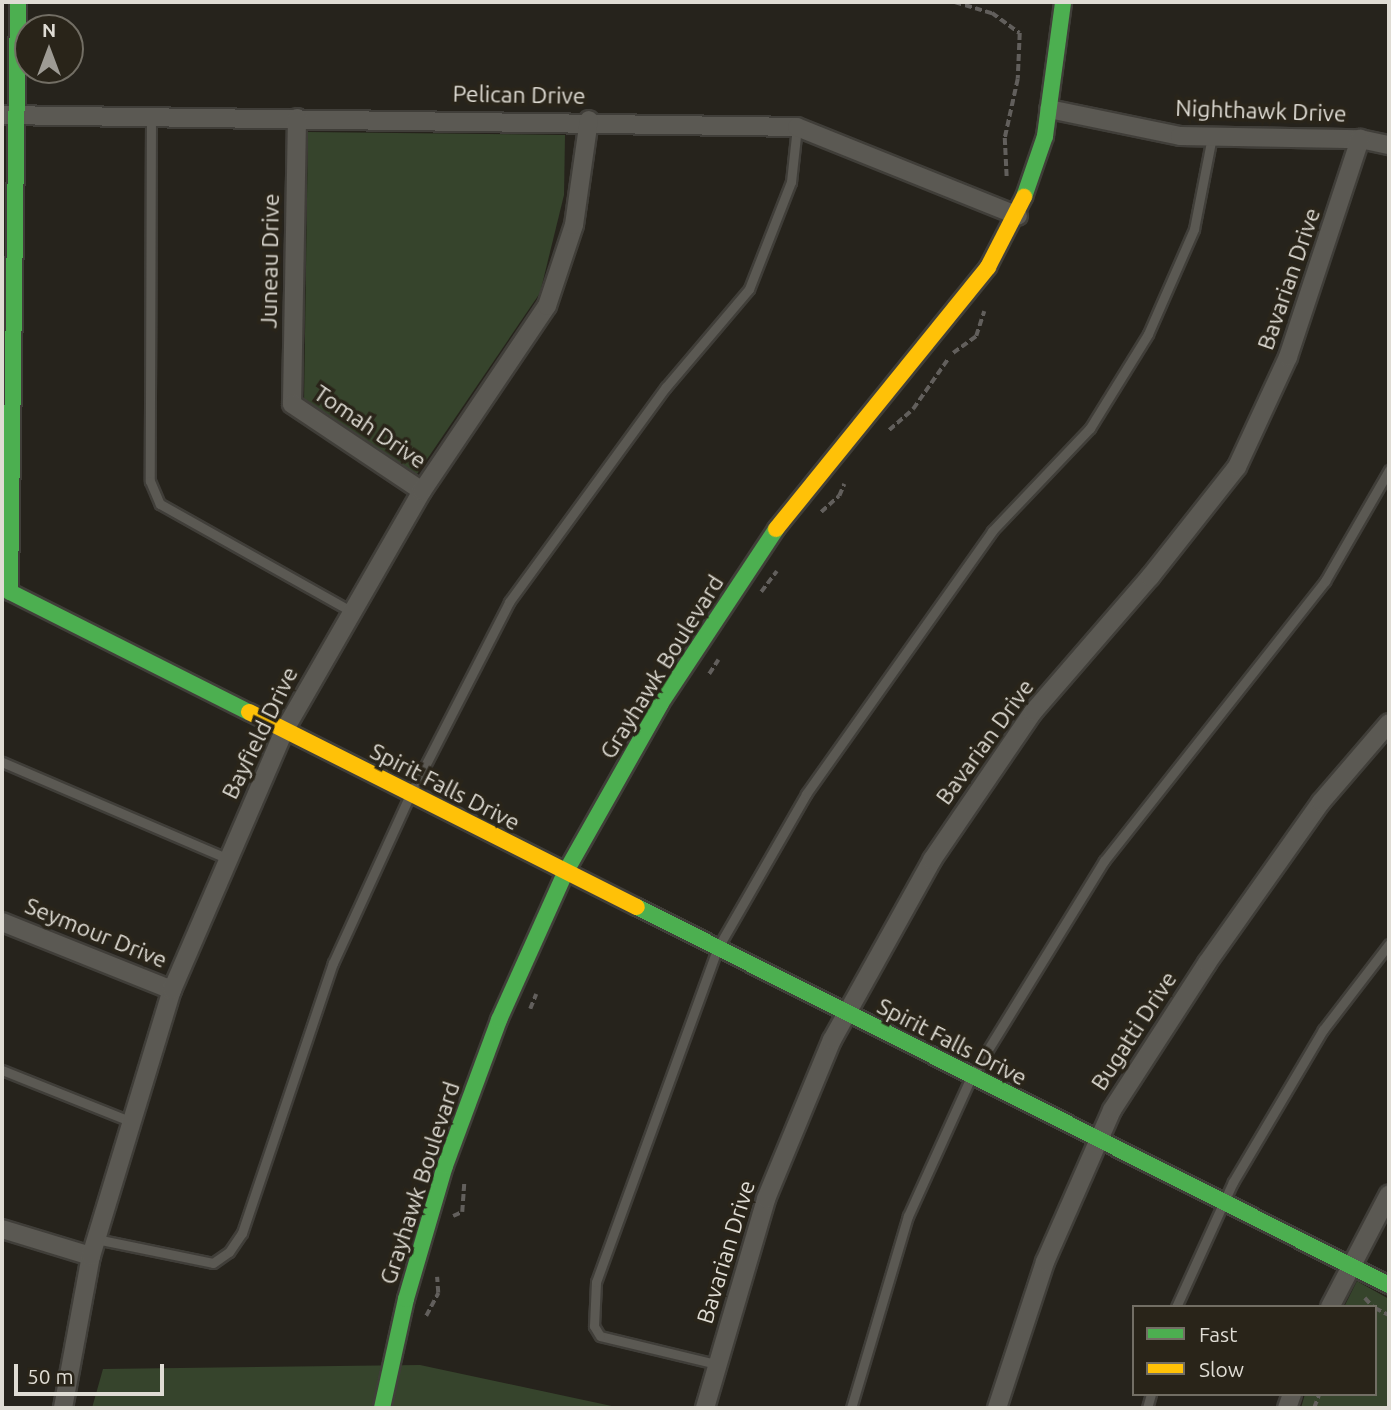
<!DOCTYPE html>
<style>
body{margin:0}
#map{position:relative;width:1391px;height:1410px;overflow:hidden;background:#26231c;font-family:Ubuntu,sans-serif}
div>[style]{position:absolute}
.green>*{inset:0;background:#36442c}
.path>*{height:3.5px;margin-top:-1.75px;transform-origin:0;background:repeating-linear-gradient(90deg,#625f5c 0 7px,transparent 0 10.5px)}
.roads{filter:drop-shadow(2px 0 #403e39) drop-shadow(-2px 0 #403e39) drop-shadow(0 2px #403e39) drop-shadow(0 -2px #403e39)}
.lane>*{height:9px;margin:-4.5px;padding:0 4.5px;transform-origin:4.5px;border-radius:4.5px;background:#5b5953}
.street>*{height:18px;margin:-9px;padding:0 9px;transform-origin:9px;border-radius:9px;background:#5b5953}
.fast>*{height:16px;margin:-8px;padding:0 8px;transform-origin:8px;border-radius:8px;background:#4caf50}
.slow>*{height:16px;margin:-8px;padding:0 8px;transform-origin:8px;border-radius:8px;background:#ffc107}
span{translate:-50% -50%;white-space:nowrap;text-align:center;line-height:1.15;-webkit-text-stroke:7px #292419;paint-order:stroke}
.street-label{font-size:23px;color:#dfdcd4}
.frame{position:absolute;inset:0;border:4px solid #dfdcd4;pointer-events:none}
.legend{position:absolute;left:1132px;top:1305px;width:245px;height:91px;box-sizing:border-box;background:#292419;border:2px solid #726e64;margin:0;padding:9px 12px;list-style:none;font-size:21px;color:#dfdcd4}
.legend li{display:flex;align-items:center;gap:14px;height:35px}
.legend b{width:35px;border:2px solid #726e64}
.north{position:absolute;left:14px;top:14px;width:70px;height:70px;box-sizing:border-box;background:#292419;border:2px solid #726e64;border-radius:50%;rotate:0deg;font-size:19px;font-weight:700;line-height:28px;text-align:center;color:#dfdcd4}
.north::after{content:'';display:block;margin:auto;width:24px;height:32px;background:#9e9b94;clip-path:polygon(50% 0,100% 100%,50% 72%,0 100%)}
.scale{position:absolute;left:14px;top:1364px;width:150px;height:32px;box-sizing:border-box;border:4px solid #dfdcd4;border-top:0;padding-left:9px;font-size:21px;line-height:24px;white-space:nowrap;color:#dfdcd4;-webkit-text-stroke:5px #292419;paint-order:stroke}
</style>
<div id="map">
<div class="green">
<div style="clip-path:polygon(308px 132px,565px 135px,564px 195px,540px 293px,417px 474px,304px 403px)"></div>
<div style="clip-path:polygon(1357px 1281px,1389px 1299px,1389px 1408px,1301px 1408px,1305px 1394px,1375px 1394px,1375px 1307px,1344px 1307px)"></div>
<div style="clip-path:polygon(420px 1365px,621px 1408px,92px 1408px,103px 1369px)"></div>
</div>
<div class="path">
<div style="left:955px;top:2px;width:39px;rotate:17deg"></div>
<div style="left:992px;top:13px;width:34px;rotate:36deg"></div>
<div style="left:1020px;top:33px;width:46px;rotate:92.5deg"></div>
<div style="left:1018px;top:79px;width:60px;rotate:102.4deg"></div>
<div style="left:1005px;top:138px;width:41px;rotate:87.2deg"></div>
<div style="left:953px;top:353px;width:29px;rotate:-36deg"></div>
<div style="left:976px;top:336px;width:26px;rotate:-72deg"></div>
<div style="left:889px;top:430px;width:32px;rotate:-41deg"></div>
<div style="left:913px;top:409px;width:61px;rotate:-55deg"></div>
<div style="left:821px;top:512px;width:24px;rotate:-42deg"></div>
<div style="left:839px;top:496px;width:13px;rotate:-67deg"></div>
<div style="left:761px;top:592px;width:26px;rotate:-53deg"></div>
<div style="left:709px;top:674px;width:17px;rotate:-57deg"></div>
<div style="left:530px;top:1009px;width:16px;rotate:-68deg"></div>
<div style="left:453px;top:1216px;width:10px;rotate:-24deg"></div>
<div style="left:462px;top:1212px;width:28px;rotate:-86deg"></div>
<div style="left:1365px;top:1298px;width:12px;rotate:48deg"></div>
<div style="left:1375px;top:1308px;width:16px;rotate:27deg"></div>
<div style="left:426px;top:1316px;width:26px;rotate:-62deg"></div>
<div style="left:438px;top:1293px;width:16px;rotate:-94deg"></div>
<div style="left:1314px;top:1408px;width:15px;rotate:-70deg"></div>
</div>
<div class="roads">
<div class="lane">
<div style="left:151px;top:116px;width:365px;rotate:90.2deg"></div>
<div style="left:150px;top:481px;width:25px;rotate:67deg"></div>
<div style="left:160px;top:504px;width:219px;rotate:29.3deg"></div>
<div style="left:2px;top:762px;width:246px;rotate:23.2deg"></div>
<div style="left:2px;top:1070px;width:140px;rotate:21.8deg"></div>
<div style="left:96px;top:1239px;width:119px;rotate:11.6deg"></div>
<div style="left:213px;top:1263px;width:19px;rotate:-35deg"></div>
<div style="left:229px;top:1252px;width:23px;rotate:-56deg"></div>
<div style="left:242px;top:1233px;width:285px;rotate:-71.4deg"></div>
<div style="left:333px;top:963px;width:185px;rotate:-65.4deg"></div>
<div style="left:410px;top:795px;width:217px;rotate:-62.8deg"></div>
<div style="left:509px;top:602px;width:266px;rotate:-53.9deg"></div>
<div style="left:666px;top:387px;width:128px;rotate:-49.7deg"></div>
<div style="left:749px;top:289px;width:115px;rotate:-68.6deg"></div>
<div style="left:791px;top:182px;width:55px;rotate:-83.8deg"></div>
<div style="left:1176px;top:1307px;width:137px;rotate:-65.5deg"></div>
<div style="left:1233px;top:1182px;width:177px;rotate:-59.4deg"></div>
<div style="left:1323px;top:1030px;width:108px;rotate:-52.5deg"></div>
<div style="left:716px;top:1364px;width:119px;rotate:-166.4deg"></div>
<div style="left:600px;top:1336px;width:12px;rotate:-121deg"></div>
<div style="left:594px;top:1326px;width:44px;rotate:-87.4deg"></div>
<div style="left:596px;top:1282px;width:354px;rotate:-70deg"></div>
<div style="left:717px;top:949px;width:179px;rotate:-60.1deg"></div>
<div style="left:806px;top:794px;width:322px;rotate:-54.7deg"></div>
<div style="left:992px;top:531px;width:142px;rotate:-46.4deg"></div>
<div style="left:1090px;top:428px;width:110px;rotate:-58.3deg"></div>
<div style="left:1148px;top:334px;width:115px;rotate:-66.3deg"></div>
<div style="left:1194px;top:229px;width:95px;rotate:-79deg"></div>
<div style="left:851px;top:1408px;width:200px;rotate:-73.5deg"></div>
<div style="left:908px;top:1216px;width:153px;rotate:-65.6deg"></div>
<div style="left:971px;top:1077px;width:254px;rotate:-58.4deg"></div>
<div style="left:1104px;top:861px;width:357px;rotate:-51.7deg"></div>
<div style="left:1325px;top:581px;width:128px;rotate:-60deg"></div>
<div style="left:1147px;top:1408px;width:15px;rotate:-74deg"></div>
</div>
<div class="street">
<div style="left:1049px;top:109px;width:134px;rotate:11.6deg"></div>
<div style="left:1180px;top:136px;width:180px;rotate:1deg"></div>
<div style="left:1360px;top:139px;width:30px;rotate:12deg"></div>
<div style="left:2px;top:115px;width:795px;rotate:0.86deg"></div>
<div style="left:797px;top:127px;width:238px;rotate:21.9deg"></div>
<div style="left:297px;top:118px;width:286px;rotate:91deg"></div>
<div style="left:292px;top:404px;width:156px;rotate:33.8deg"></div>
<div style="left:2px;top:922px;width:183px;rotate:21.8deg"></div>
<div style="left:2px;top:1229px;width:93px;rotate:16.9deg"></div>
<div style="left:1330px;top:1307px;width:127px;rotate:-62.4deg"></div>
<div style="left:63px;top:1408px;width:155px;rotate:-79.6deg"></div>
<div style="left:91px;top:1256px;width:278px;rotate:-73.1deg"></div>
<div style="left:172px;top:990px;width:282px;rotate:-66.6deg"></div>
<div style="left:284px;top:731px;width:277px;rotate:-60.1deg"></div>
<div style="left:422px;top:491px;width:223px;rotate:-56deg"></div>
<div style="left:547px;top:306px;width:85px;rotate:-71.6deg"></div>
<div style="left:574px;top:225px;width:106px;rotate:-81.9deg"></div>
<div style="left:705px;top:1408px;width:218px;rotate:-73.7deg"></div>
<div style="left:766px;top:1199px;width:172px;rotate:-67.5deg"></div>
<div style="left:832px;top:1040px;width:206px;rotate:-60.9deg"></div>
<div style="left:932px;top:860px;width:179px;rotate:-55.7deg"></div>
<div style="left:1033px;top:712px;width:179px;rotate:-49.1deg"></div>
<div style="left:1150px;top:577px;width:140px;rotate:-51.7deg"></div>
<div style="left:1237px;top:467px;width:121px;rotate:-65.1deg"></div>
<div style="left:1288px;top:357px;width:230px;rotate:-71.7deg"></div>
<div style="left:997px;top:1408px;width:154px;rotate:-71.8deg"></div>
<div style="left:1045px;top:1262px;width:166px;rotate:-66.2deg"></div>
<div style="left:1112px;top:1110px;width:175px;rotate:-57.1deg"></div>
<div style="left:1207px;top:963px;width:197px;rotate:-54.7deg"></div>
<div style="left:1321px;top:802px;width:104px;rotate:-49.3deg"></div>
<div style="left:1287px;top:1408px;width:15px;rotate:-70deg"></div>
</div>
<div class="fast">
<div style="left:18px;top:2px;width:590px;rotate:90.78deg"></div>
<div style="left:10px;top:592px;width:267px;rotate:26.7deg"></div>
<div style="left:1024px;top:197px;width:65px;rotate:-71deg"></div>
<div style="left:1045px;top:136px;width:135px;rotate:-82.3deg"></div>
<div style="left:637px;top:907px;width:842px;rotate:26.69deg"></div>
<div style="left:382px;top:1408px;width:112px;rotate:-77.6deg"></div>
<div style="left:406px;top:1299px;width:139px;rotate:-73.7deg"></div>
<div style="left:445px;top:1166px;width:156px;rotate:-69.7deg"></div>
<div style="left:499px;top:1020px;width:161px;rotate:-65.8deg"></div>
<div style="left:565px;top:873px;width:195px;rotate:-60.5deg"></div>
<div style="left:661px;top:703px;width:209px;rotate:-56.5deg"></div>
</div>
<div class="slow">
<div style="left:776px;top:529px;width:337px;rotate:-51deg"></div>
<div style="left:988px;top:267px;width:79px;rotate:-62.8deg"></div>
<div style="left:249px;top:712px;width:434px;rotate:26.7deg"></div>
</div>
</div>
<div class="street-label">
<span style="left:519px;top:95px;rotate:1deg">Pelican Drive</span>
<span style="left:1261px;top:111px;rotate:2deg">Nighthawk Drive</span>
<span style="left:270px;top:261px;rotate:-89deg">Juneau Drive</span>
<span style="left:1289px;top:279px;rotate:-71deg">Bavarian Drive</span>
<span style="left:370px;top:427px;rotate:34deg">Tomah Drive</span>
<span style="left:662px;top:667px;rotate:-58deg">Grayhawk Boulevard</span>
<span style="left:260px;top:733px;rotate:-64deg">Bayfield Drive</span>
<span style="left:985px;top:742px;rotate:-54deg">Bavarian Drive</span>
<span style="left:445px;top:787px;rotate:27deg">Spirit Falls Drive</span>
<span style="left:96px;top:933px;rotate:22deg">Seymour Drive</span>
<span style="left:1134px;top:1031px;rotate:-57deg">Bugatti Drive</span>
<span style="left:952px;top:1042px;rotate:27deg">Spirit Falls Drive</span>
<span style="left:420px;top:1183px;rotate:-72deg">Grayhawk Boulevard</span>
<span style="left:726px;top:1252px;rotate:-73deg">Bavarian Drive</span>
</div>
<div class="frame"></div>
<ul class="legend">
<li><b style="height:9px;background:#4caf50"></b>Fast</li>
<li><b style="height:9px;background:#ffc107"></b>Slow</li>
</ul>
<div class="north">N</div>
<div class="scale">50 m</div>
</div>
